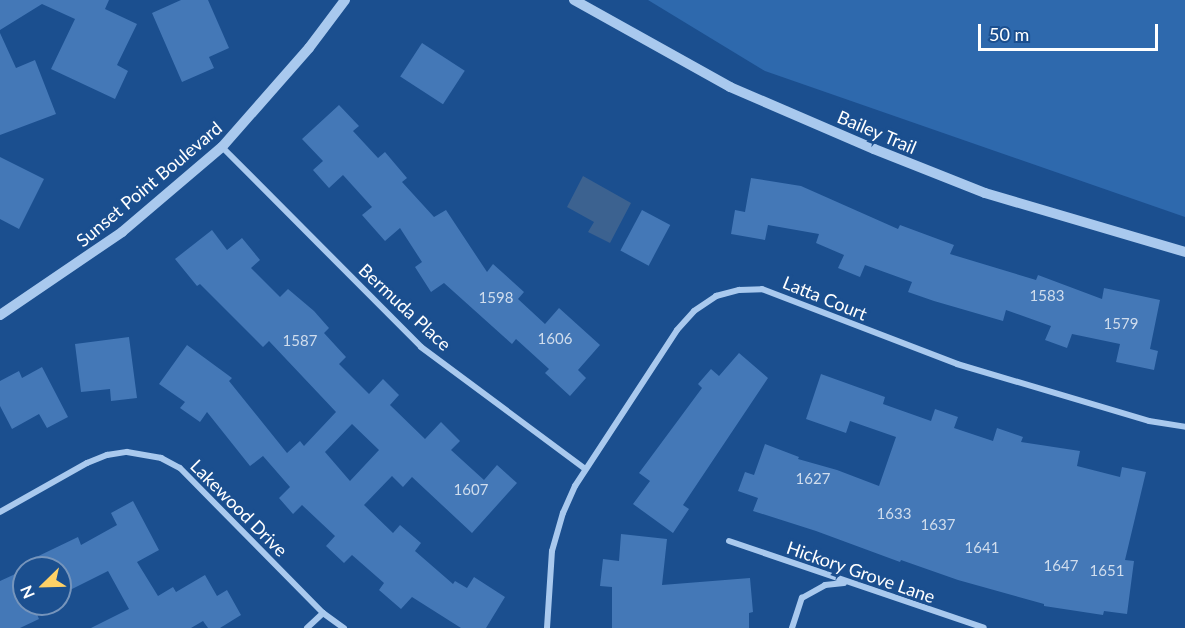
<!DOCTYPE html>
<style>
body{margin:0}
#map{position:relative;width:1185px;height:628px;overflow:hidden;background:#1b4f8f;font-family:Lato,sans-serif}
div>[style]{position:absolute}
.green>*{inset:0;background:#2e69ad}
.water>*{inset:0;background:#3c6290}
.building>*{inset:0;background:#4478b7;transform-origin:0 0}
.minor>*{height:6px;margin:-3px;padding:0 3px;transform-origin:3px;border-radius:3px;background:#a9c9ee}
.tertiary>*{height:10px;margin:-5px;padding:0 5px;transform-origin:5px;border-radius:5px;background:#a9c9ee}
span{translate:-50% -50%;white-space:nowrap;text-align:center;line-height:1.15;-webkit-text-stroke:6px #1b4f8f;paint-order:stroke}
.number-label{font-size:15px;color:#d0dded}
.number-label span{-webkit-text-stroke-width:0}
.street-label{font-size:18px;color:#fff}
.north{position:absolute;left:12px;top:556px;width:60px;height:60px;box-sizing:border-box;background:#1b4f8f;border:2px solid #7695bc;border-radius:50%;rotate:247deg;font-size:16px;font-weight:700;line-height:24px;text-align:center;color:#fff}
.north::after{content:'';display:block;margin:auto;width:21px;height:27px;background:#ffd166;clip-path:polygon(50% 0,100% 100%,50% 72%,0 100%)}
.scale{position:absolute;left:978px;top:24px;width:180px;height:27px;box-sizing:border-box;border:3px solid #fff;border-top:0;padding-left:8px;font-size:18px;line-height:21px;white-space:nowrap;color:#fff;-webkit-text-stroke:4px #1b4f8f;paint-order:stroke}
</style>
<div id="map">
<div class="green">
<div style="clip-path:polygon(648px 0,1185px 0,1185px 217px,765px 71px)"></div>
</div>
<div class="water">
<div style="clip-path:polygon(583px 176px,631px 203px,610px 243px,588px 232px,594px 222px,567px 207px)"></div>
</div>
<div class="building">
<div style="clip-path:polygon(0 0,109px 0,105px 9px,137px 24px,117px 65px,128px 71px,115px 99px,51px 69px,75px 19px,42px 4px,0 30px)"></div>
<div style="clip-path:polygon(181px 0,208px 0,229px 48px,209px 57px,214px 68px,182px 82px,152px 13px)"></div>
<div style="clip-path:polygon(0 33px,16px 68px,35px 60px,56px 114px,0 135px)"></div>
<div style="left:422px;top:43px;width:51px;height:40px;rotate:33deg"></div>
<div style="clip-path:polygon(339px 105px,359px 126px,353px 131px,378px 158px,385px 152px,407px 178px,402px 182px,434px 217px,446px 210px,487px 272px,493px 264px,524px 292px,518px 299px,545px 324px,559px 308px,600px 345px,578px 370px,586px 378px,570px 396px,545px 373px,549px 369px,516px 339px,512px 344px,444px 283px,431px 292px,415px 267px,422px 262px,400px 228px,385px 241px,362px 215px,372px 207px,343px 175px,329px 188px,313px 170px,323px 161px,302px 139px)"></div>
<div style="clip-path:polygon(0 157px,44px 179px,19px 229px,0 219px)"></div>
<div style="clip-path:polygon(751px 178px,801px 186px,898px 229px,900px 225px,954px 245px,950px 254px,1036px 280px,1038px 275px,1102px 299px,1104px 288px,1160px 300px,1150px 349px,1158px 351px,1154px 370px,1116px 362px,1120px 344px,1072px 334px,1067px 348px,1045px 340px,1051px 326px,1006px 310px,1003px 321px,934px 301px,908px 292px,912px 282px,865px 265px,860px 277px,838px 268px,844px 255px,816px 243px,819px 234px,768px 225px,765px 240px,731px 234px,735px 210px,745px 212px)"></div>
<div style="left:642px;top:210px;width:32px;height:46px;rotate:28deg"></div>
<div style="clip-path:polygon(evenodd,212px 230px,227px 250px,242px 238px,260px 260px,251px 268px,280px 297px,288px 289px,314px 311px,329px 328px,324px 333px,346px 357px,339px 364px,369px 394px,383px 379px,399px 395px,390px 405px,425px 439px,441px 422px,460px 441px,451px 450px,484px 480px,497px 465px,517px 483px,472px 533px,412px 477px,403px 487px,392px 476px,364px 505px,393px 533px,400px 525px,421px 543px,415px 551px,453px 584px,455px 581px,467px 588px,474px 577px,505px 597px,486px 628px,461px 628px,412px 597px,401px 609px,379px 590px,384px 583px,352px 555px,344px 563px,326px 546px,335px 536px,302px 505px,293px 514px,279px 498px,290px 487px,263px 456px,250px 466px,207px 412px,200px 422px,180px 408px,185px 402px,159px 384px,187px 345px,232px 378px,229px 381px,287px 453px,300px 441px,304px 446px,336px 412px,269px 341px,263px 347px,200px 284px,197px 286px,175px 259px,212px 230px,352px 424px,379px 450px,350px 481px,325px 452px,352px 424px)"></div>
<div style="clip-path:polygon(129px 337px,137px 398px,111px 401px,110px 389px,81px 392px,75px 344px)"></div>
<div style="clip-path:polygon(739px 353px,768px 378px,683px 505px,689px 509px,673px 533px,633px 504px,650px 481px,639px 473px,702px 388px,698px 384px,711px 369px,719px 376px)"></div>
<div style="clip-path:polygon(42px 367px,68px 417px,47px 428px,39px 414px,12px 429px,0 406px,0 381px,19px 371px,22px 378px)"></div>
<div style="clip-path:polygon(821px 374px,885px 397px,883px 404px,931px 421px,935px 409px,958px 417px,954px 428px,993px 441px,997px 428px,1023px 437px,1021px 442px,1080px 451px,1077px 466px,1120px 477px,1122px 467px,1146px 472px,1125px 560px,1134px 561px,1127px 614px,1104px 611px,1103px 615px,1044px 606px,1044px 604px,958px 580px,901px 560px,900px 562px,816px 531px,753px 511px,758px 498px,738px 491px,745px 472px,754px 475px,765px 444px,799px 457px,798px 459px,837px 470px,879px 486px,896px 437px,850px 421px,846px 433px,806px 419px)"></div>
<div style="clip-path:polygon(133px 501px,159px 550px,137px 562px,158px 596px,173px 587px,176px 592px,205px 575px,217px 596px,227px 590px,241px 615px,220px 628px,208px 628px,203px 621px,191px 628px,91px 628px,129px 609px,108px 571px,60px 595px,60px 568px,28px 568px,31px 567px,28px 561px,78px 537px,81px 545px,117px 525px,111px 513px)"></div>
<div style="clip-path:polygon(621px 534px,667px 539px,662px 585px,750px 578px,753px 612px,749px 613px,749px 628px,612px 628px,612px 587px,600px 586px,603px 559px,619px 561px)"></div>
<div style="clip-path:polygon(24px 570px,24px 604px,41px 604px,34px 607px,39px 619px,20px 628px,0 628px,0 581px)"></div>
</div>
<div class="minor">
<div style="left:222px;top:147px;width:282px;rotate:45.1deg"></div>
<div style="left:421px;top:347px;width:204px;rotate:36.6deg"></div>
<div style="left:0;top:512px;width:100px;rotate:-29.4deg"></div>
<div style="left:87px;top:463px;width:22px;rotate:-22deg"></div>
<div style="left:107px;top:455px;width:20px;rotate:-9deg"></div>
<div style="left:127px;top:452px;width:35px;rotate:10deg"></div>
<div style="left:161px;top:458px;width:21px;rotate:28deg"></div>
<div style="left:180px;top:468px;width:204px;rotate:45.4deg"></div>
<div style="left:323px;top:613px;width:26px;rotate:36deg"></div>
<div style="left:729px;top:541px;width:269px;rotate:18.8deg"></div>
<div style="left:307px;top:628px;width:22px;rotate:-43deg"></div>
<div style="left:547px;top:628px;width:77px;rotate:-86.3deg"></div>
<div style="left:552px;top:551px;width:40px;rotate:-74deg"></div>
<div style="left:563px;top:513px;width:30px;rotate:-66deg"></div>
<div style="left:575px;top:486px;width:186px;rotate:-56.8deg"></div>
<div style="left:677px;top:330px;width:25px;rotate:-48deg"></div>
<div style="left:694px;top:311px;width:27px;rotate:-34deg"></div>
<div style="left:716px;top:296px;width:24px;rotate:-15deg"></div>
<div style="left:739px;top:290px;width:23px;rotate:-2deg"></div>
<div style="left:762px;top:289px;width:209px;rotate:21deg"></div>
<div style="left:957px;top:364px;width:200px;rotate:16.5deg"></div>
<div style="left:1149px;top:421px;width:36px;rotate:9deg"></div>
<div style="left:792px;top:628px;width:32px;rotate:-72deg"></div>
<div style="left:802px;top:598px;width:26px;rotate:-29deg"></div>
<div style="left:825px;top:585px;width:19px;rotate:-6deg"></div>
</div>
<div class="tertiary">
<div style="left:574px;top:0;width:179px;rotate:29.1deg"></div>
<div style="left:730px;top:87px;width:157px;rotate:23.3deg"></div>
<div style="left:874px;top:149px;width:119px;rotate:21.6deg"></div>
<div style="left:985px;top:193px;width:209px;rotate:16.4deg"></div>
<div style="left:0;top:315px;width:148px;rotate:-34.2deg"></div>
<div style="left:122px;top:232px;width:131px;rotate:-40.4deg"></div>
<div style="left:222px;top:147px;width:132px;rotate:-48.7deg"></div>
<div style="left:309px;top:48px;width:60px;rotate:-53.1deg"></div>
</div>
<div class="number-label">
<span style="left:1047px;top:296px">1583</span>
<span style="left:496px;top:298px">1598</span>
<span style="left:1121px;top:324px">1579</span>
<span style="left:555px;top:339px">1606</span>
<span style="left:300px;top:341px">1587</span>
<span style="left:813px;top:479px">1627</span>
<span style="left:471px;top:490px">1607</span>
<span style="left:894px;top:514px">1633</span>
<span style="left:938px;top:525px">1637</span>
<span style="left:982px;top:548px">1641</span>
<span style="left:1061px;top:566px">1647</span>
<span style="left:1107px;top:571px">1651</span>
</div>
<div class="street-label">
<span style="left:877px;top:132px;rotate:23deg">Bailey Trail</span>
<span style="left:149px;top:184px;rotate:-40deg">Sunset Point Boulevard</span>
<span style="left:825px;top:298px;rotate:22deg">Latta Court</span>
<span style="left:405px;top:307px;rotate:43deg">Bermuda Place</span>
<span style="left:239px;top:508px;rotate:45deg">Lakewood Drive</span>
<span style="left:861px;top:572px;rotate:19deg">Hickory Grove Lane</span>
</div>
<div class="north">N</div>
<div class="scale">50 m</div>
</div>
